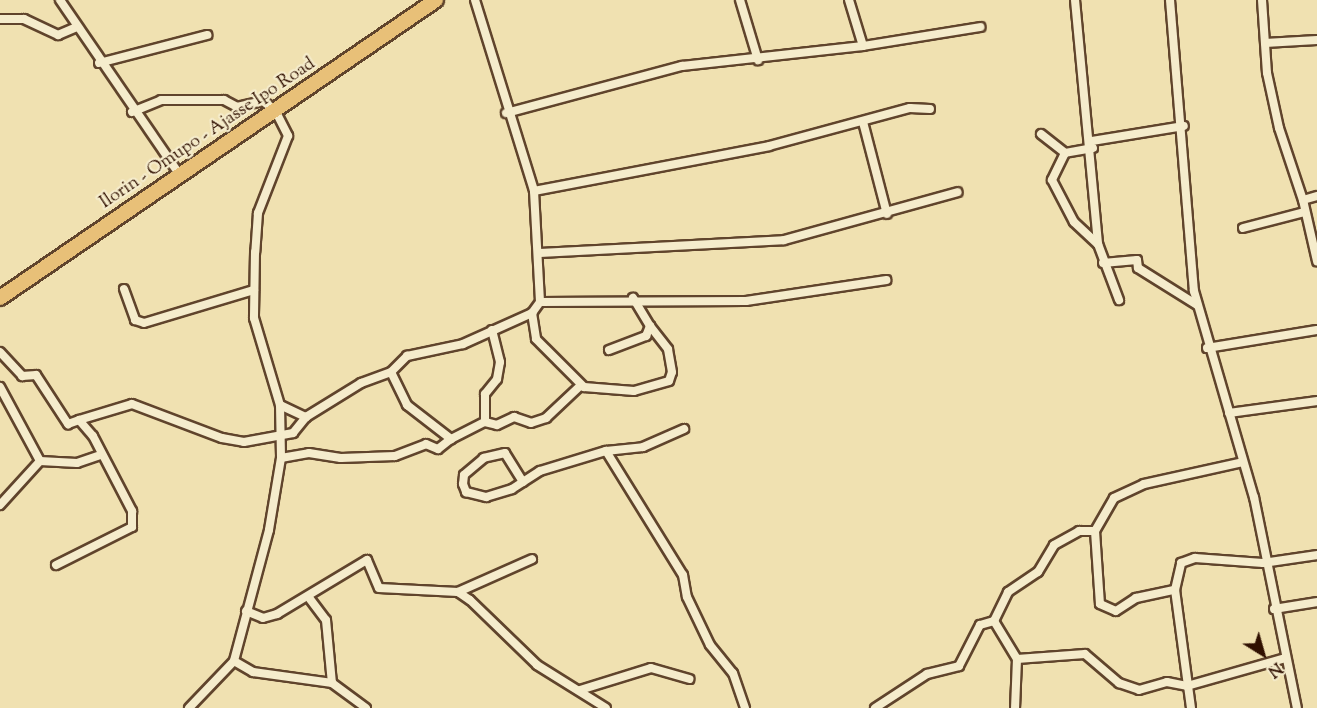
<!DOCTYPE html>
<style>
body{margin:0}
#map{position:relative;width:1317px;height:708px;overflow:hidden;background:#f0e1b1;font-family:"Sorts Mill Goudy",serif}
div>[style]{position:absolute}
.roads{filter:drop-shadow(2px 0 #60442c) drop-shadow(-2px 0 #60442c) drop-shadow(0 2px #60442c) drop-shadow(0 -2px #60442c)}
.minor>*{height:8px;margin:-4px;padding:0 4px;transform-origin:4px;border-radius:4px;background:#f5eccc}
.trunk>*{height:14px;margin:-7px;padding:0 7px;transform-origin:7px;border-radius:7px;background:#e8c078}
span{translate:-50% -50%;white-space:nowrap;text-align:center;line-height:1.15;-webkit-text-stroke:4.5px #f5eccc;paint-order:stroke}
.street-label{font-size:18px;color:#301000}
.north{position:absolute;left:1233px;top:624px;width:60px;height:60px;-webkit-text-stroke:4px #f5eccc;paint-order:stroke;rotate:143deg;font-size:16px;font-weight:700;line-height:24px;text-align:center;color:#301000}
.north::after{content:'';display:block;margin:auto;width:21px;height:27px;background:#301000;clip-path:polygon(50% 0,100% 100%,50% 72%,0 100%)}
</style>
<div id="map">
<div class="roads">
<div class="minor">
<div style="left:60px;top:0;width:214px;rotate:55.6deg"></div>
<div style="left:475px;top:0;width:200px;rotate:72.8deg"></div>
<div style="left:534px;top:191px;width:111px;rotate:86.9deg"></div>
<div style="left:540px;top:302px;width:14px;rotate:126deg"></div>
<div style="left:532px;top:313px;width:26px;rotate:81deg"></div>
<div style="left:536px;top:339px;width:68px;rotate:45deg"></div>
<div style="left:584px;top:387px;width:50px;rotate:4.6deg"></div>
<div style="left:634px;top:391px;width:36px;rotate:-16deg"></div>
<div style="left:669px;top:381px;width:9px;rotate:-72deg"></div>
<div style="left:672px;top:372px;width:23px;rotate:-100deg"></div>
<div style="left:668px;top:349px;width:29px;rotate:-128deg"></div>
<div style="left:740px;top:0;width:63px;rotate:73.3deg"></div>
<div style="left:1075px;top:0;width:245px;rotate:84.6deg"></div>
<div style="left:1098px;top:244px;width:60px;rotate:69.4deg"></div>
<div style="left:1170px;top:0;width:292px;rotate:85.3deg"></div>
<div style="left:1194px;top:291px;width:215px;rotate:73.8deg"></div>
<div style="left:1254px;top:497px;width:215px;rotate:78.5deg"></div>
<div style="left:1262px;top:0;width:73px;rotate:86.1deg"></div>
<div style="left:1267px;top:73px;width:56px;rotate:77.7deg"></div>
<div style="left:1279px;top:128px;width:76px;rotate:71.6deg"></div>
<div style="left:1303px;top:200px;width:15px;rotate:-16deg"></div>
<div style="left:0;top:19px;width:24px"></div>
<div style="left:24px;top:19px;width:38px;rotate:25deg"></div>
<div style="left:58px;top:35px;width:21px;rotate:-23deg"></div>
<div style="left:1265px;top:43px;width:52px;rotate:-3.3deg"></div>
<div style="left:863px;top:46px;width:119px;rotate:-9.2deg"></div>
<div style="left:99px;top:63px;width:112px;rotate:-14.5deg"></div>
<div style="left:132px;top:112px;width:31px;rotate:-22deg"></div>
<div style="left:161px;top:100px;width:63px"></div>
<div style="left:224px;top:100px;width:15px;rotate:28deg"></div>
<div style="left:237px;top:107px;width:27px;rotate:-13deg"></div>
<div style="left:263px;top:101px;width:15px;rotate:37deg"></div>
<div style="left:275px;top:110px;width:29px;rotate:63deg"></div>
<div style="left:288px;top:136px;width:83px;rotate:111.3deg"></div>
<div style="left:258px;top:213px;width:39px;rotate:94deg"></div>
<div style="left:255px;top:252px;width:66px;rotate:90.9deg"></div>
<div style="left:254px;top:318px;width:91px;rotate:73.4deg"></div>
<div style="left:280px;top:405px;width:53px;rotate:88.9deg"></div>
<div style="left:281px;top:458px;width:73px;rotate:99.5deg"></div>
<div style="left:269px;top:530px;width:136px;rotate:105deg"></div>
<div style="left:234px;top:661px;width:65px;rotate:133.8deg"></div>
<div style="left:506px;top:113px;width:182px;rotate:-15deg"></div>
<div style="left:682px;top:66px;width:182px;rotate:-6.3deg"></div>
<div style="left:863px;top:46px;width:48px;rotate:-106.9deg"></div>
<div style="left:863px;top:122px;width:95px;rotate:75.4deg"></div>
<div style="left:1041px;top:134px;width:31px;rotate:38deg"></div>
<div style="left:1092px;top:141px;width:93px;rotate:-9.3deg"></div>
<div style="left:1093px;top:148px;width:28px;rotate:170deg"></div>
<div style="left:1065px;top:153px;width:30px;rotate:116deg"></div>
<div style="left:1052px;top:180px;width:47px;rotate:62.4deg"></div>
<div style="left:1074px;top:222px;width:33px;rotate:43deg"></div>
<div style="left:534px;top:191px;width:239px;rotate:-10.8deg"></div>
<div style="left:769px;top:146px;width:146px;rotate:-15.1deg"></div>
<div style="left:910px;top:108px;width:20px;rotate:3deg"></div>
<div style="left:1303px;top:200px;width:63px;rotate:77.1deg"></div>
<div style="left:1243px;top:228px;width:64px;rotate:-14.5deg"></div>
<div style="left:539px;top:253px;width:245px;rotate:-3deg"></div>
<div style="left:784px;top:240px;width:180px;rotate:-15.4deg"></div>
<div style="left:1103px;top:263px;width:34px;rotate:-5deg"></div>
<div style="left:1137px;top:260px;width:8px;rotate:83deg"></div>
<div style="left:1138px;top:268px;width:70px;rotate:32.1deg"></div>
<div style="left:124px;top:289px;width:33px;rotate:70deg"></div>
<div style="left:135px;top:320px;width:9px;rotate:18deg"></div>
<div style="left:144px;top:323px;width:115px;rotate:-16.7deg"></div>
<div style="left:540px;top:302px;width:206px;rotate:-0.3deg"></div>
<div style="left:746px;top:301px;width:142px;rotate:-8.5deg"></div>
<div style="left:1207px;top:348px;width:111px;rotate:-9.3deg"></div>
<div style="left:609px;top:350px;width:40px;rotate:-21deg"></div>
<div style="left:646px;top:336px;width:11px;rotate:-68deg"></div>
<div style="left:650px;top:326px;width:33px;rotate:-121deg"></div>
<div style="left:0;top:352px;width:33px;rotate:47deg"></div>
<div style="left:22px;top:376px;width:14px;rotate:-4deg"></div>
<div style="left:36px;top:375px;width:59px;rotate:56.9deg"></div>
<div style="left:68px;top:424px;width:12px;rotate:-20deg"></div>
<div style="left:79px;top:420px;width:21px;rotate:49deg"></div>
<div style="left:93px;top:436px;width:85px;rotate:62.5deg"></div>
<div style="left:132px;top:511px;width:16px;rotate:90deg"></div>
<div style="left:132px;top:527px;width:85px;rotate:153.4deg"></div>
<div style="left:391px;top:372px;width:37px;rotate:64deg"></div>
<div style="left:407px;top:405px;width:56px;rotate:37.7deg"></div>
<div style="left:451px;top:439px;width:38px;rotate:-27deg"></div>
<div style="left:485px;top:422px;width:12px;rotate:14deg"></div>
<div style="left:497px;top:425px;width:19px;rotate:-25deg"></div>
<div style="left:514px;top:417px;width:18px;rotate:19deg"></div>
<div style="left:531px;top:423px;width:16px;rotate:-18deg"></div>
<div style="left:546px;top:418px;width:48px;rotate:-43.3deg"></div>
<div style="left:0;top:387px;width:84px;rotate:61.6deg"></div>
<div style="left:40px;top:461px;width:37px;rotate:3deg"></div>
<div style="left:77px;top:463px;width:24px;rotate:-19deg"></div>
<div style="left:280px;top:405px;width:29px;rotate:25deg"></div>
<div style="left:1229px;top:413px;width:89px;rotate:-7.8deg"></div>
<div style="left:79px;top:420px;width:55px;rotate:-16.8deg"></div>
<div style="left:132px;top:404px;width:96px;rotate:20.7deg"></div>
<div style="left:222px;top:438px;width:22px;rotate:10deg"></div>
<div style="left:244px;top:442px;width:50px;rotate:-10.4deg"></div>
<div style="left:293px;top:433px;width:21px;rotate:-51deg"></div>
<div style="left:306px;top:417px;width:65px;rotate:-31.7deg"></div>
<div style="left:361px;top:383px;width:32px;rotate:-20deg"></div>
<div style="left:391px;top:372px;width:23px;rotate:-45deg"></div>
<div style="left:407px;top:356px;width:57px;rotate:-12.1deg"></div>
<div style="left:463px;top:344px;width:76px;rotate:-24.2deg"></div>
<div style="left:485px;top:422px;width:28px;rotate:-90deg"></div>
<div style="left:485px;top:394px;width:19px;rotate:-51deg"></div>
<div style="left:497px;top:379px;width:17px;rotate:-80deg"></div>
<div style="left:500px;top:362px;width:33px;rotate:-104deg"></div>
<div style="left:606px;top:451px;width:146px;rotate:58.2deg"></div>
<div style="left:683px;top:575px;width:22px;rotate:80deg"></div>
<div style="left:687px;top:597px;width:53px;rotate:64.4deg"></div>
<div style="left:710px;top:645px;width:36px;rotate:51deg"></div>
<div style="left:733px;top:673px;width:37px;rotate:71deg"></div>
<div style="left:281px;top:458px;width:28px;rotate:-10deg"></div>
<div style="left:309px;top:453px;width:32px;rotate:9deg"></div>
<div style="left:341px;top:458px;width:54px;rotate:-2.1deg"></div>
<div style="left:395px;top:456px;width:33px;rotate:-21deg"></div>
<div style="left:426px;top:444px;width:13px;rotate:23deg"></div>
<div style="left:438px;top:449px;width:16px;rotate:-38deg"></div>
<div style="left:523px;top:482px;width:34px;rotate:-122deg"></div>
<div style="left:505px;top:453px;width:22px;rotate:167deg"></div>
<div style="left:484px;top:458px;width:26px;rotate:140deg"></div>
<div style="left:464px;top:475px;width:9px;rotate:96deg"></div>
<div style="left:463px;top:484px;width:9px;rotate:69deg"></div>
<div style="left:466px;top:492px;width:21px;rotate:14deg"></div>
<div style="left:486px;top:497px;width:27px;rotate:-17deg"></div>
<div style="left:512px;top:489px;width:33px;rotate:-33deg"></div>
<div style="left:540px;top:471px;width:69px;rotate:-16.9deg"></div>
<div style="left:606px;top:451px;width:37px;rotate:-6deg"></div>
<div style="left:643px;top:447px;width:45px;rotate:-23.7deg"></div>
<div style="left:0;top:505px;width:59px;rotate:-47.7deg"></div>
<div style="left:1095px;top:531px;width:73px;rotate:86.1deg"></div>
<div style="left:1100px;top:604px;width:17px;rotate:24deg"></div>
<div style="left:1116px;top:611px;width:24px;rotate:-33deg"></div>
<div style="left:1136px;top:598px;width:40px;rotate:-12deg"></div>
<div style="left:458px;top:592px;width:81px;rotate:-24deg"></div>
<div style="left:310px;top:599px;width:26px;rotate:53deg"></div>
<div style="left:326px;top:620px;width:63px;rotate:84.6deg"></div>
<div style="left:1274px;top:609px;width:44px;rotate:-9.2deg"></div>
<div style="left:246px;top:611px;width:18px;rotate:22deg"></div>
<div style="left:263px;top:618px;width:15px;rotate:-16deg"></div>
<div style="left:277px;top:614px;width:105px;rotate:-31deg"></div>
<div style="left:367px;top:560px;width:30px;rotate:67deg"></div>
<div style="left:379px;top:588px;width:79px;rotate:2.9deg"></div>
<div style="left:458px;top:592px;width:14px;rotate:34deg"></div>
<div style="left:470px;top:600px;width:93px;rotate:44.1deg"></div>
<div style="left:537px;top:665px;width:81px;rotate:31.9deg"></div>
<div style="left:994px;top:621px;width:44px;rotate:58.8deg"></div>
<div style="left:1017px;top:659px;width:49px;rotate:92.3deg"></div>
<div style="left:1017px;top:659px;width:68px;rotate:-4.2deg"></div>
<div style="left:1085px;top:654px;width:45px;rotate:40.5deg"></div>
<div style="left:1119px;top:683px;width:21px;rotate:19deg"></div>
<div style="left:1139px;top:690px;width:29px;rotate:-16deg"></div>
<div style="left:1167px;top:682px;width:20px;rotate:11deg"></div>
<div style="left:1187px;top:686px;width:102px;rotate:-15.9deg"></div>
<div style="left:234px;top:661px;width:22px;rotate:30deg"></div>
<div style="left:253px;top:672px;width:80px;rotate:7.9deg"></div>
<div style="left:332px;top:683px;width:42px;rotate:36.3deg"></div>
<div style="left:580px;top:690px;width:74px;rotate:-17.2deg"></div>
<div style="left:651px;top:668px;width:40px;rotate:16deg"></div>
<div style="left:875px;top:708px;width:62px;rotate:-33.2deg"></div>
<div style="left:927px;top:674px;width:33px;rotate:-14deg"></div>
<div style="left:959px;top:666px;width:46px;rotate:-62.9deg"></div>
<div style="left:980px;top:625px;width:15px;rotate:-16deg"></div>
<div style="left:994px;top:621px;width:32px;rotate:-64deg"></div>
<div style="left:1008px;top:592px;width:36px;rotate:-34deg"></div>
<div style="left:1038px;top:572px;width:31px;rotate:-59deg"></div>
<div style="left:1054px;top:545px;width:29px;rotate:-29deg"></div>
<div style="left:1079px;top:531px;width:16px"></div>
<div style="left:1095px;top:531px;width:38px;rotate:-60deg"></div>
<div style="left:1114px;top:498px;width:33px;rotate:-25deg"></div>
<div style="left:1144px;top:484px;width:101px;rotate:-12.5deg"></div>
<div style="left:1191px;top:708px;width:119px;rotate:-97.7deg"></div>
<div style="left:1175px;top:590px;width:28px;rotate:-77deg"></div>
<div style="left:1181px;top:563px;width:15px;rotate:-20deg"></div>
<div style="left:1195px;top:558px;width:68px;rotate:4.2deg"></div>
<div style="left:1263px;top:563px;width:55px;rotate:-8.4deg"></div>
</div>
<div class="trunk">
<div style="left:0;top:298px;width:528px;rotate:-34.35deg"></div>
</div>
</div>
<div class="street-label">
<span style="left:208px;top:134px;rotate:-34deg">Ilorin - Omupo - Ajasse Ipo Road</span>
</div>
<div class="north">N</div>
</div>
